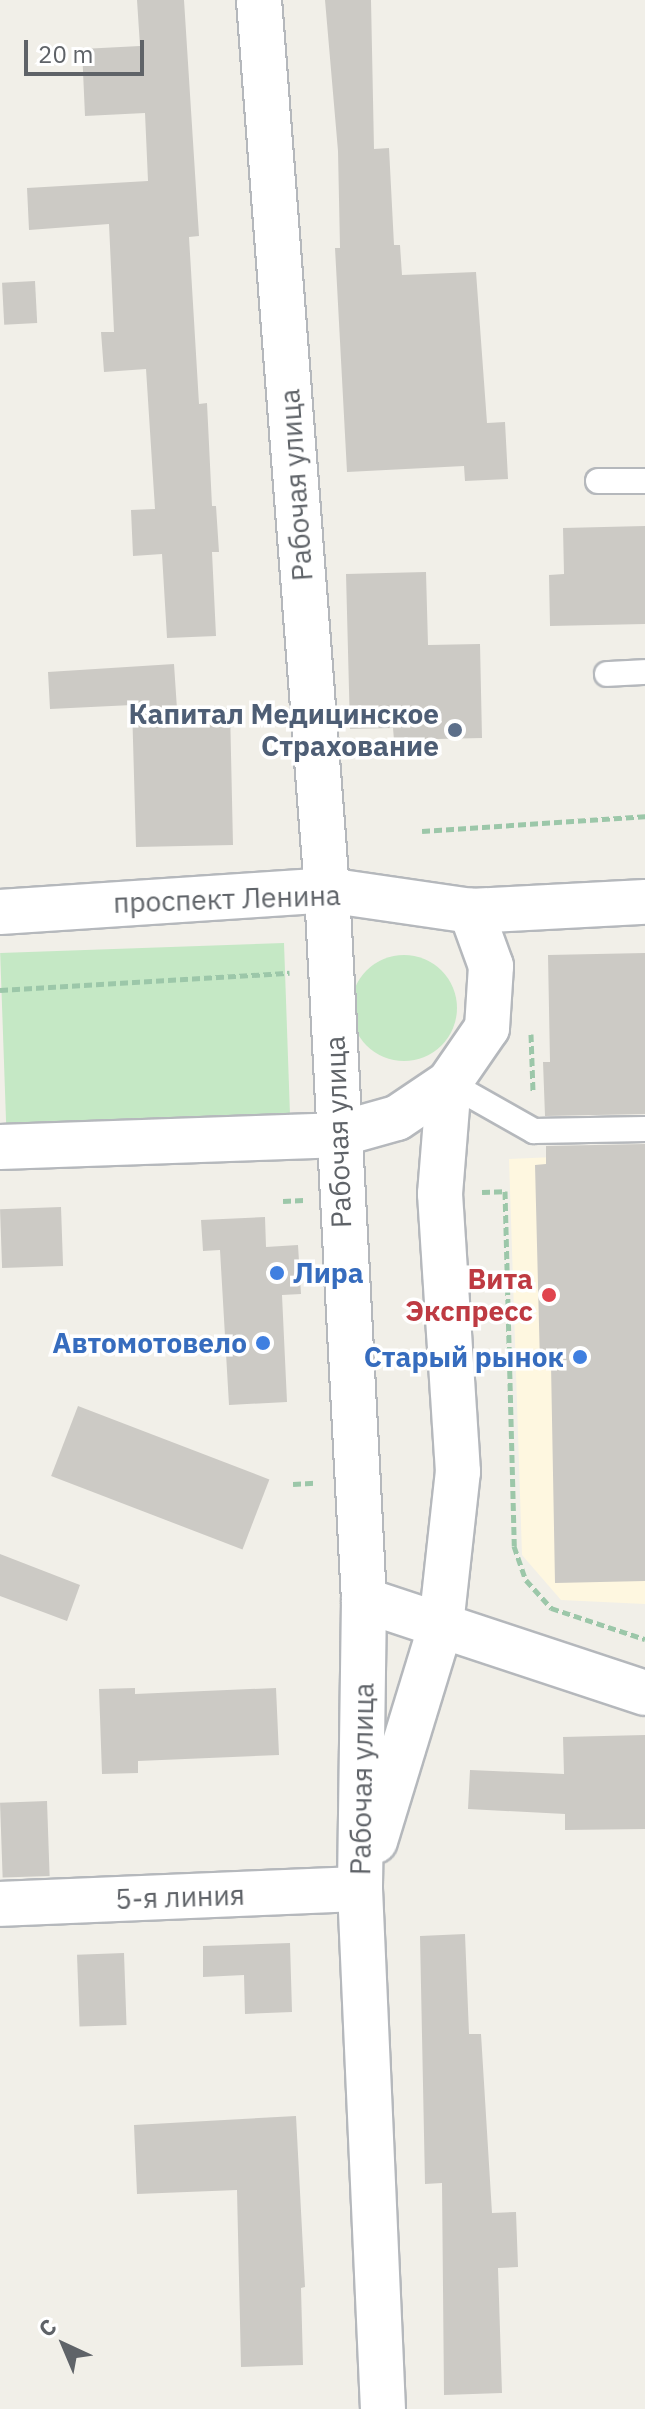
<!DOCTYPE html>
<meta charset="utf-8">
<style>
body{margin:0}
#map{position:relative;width:645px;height:2409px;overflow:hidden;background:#f1efe8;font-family:"IBM Plex Sans",sans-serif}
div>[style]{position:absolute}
.commercial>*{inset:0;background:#fef7e0}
.green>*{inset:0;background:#c5e8c5;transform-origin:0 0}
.round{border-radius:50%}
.building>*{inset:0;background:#cccac5;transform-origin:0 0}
.path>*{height:5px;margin-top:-2.5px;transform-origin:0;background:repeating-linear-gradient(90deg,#9cc7a9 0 8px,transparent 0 12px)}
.roads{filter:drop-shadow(2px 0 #b5b8bc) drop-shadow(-2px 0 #b5b8bc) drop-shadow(0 2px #b5b8bc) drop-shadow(0 -2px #b5b8bc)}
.service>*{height:24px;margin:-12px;padding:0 12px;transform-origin:12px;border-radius:12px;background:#fff}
.minor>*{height:44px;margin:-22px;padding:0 22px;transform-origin:22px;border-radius:22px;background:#fff}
.tertiary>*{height:44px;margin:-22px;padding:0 22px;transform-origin:22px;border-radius:22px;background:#fff}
.dots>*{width:22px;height:22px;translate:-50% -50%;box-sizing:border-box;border:4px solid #fff;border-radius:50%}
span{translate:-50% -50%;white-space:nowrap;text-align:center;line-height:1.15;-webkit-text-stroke:7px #fff;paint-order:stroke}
.street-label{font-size:28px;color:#5f6368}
.service-label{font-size:28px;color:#4e5e75;font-weight:700}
.right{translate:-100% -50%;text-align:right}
.shop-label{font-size:28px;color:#366cbe;font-weight:700}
.left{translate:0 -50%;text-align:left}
.health-label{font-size:28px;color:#be3a42;font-weight:700}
.north{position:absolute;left:24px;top:2305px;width:80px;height:80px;-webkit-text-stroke:6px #fff;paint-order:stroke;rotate:316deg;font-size:22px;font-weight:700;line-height:32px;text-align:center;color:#5f6368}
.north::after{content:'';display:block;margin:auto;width:28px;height:36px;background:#5f6368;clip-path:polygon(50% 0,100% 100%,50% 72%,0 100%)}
.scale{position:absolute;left:24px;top:40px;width:120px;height:36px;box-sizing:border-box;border:4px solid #5f6368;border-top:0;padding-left:10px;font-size:24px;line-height:28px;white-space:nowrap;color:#5f6368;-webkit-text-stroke:6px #fff;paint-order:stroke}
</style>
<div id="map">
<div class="commercial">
<div style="clip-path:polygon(645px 1153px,645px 1604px,561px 1600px,522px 1555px,509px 1159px)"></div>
</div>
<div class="green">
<div style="left:284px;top:943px;width:174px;height:284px;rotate:88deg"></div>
<div class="round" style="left:351px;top:955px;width:106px;height:106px"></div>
</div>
<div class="building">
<div style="clip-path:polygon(137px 0,184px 0,199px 236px,189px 237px,199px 404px,207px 403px,212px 506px,216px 506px,219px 552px,212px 552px,216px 636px,167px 638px,162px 554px,133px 556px,131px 510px,155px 509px,146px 369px,104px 372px,101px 332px,114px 332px,109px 224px,29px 230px,27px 188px,148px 181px,145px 113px,85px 116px,82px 49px,140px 46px)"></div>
<div style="clip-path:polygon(325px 0,371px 0,374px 149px,389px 148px,394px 245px,400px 245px,402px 275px,476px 272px,487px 423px,505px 422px,508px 479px,465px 481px,464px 466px,347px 472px,335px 248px,340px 248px,338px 151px)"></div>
<div style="left:35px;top:281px;width:42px;height:33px;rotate:87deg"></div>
<div style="clip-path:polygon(645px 526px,645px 624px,550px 626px,549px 575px,564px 574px,563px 528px)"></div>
<div style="clip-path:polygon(426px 572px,428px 645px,480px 644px,482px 738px,394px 740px,393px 728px,350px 729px,346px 574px)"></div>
<div style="clip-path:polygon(174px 664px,177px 709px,230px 708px,233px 845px,136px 847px,132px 705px,50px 709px,48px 672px)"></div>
<div style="clip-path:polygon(645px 953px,645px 1114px,545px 1116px,543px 1062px,550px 1062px,548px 955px)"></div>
<div style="clip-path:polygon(645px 1144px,645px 1581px,555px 1583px,551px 1365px,540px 1365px,535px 1165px,546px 1164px,546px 1146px)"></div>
<div style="left:61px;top:1207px;width:59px;height:61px;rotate:88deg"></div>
<div style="clip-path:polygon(265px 1217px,266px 1247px,298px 1245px,301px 1294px,282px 1295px,287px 1402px,229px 1405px,220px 1250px,203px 1251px,201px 1220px)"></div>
<div style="left:78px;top:1406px;width:205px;height:75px;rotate:21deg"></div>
<div style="clip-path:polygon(0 1554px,80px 1585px,67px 1621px,0 1596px)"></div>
<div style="clip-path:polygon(135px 1688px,135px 1694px,276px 1688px,279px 1755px,138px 1761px,138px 1773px,102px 1774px,99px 1689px)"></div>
<div style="clip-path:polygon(645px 1735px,645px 1829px,565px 1830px,565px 1814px,468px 1809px,470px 1770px,564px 1774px,563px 1737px)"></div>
<div style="left:47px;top:1801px;width:75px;height:47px;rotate:88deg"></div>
<div style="clip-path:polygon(465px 1934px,469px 2034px,481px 2034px,492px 2213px,516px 2212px,518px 2267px,498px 2268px,502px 2393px,444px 2395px,442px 2183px,425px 2184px,420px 1936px)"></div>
<div style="clip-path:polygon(290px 1943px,292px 2012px,245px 2014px,244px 1975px,203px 1977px,203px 1946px)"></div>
<div style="left:124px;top:1953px;width:72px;height:47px;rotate:88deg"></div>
<div style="clip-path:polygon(296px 2116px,305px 2287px,301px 2288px,303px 2365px,241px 2367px,237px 2190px,137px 2194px,134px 2125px)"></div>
</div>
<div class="path">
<div style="left:422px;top:831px;width:224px;rotate:-3.8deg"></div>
<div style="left:0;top:990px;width:290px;rotate:-3.4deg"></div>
<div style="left:531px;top:1034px;width:58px;rotate:88deg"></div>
<div style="left:482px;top:1192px;width:23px;rotate:-2deg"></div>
<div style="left:505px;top:1191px;width:355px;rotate:88.5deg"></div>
<div style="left:514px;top:1546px;width:36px;rotate:71deg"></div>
<div style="left:526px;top:1580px;width:38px;rotate:48deg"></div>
<div style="left:551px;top:1608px;width:99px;rotate:18.3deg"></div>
<div style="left:283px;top:1201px;width:21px;rotate:-3deg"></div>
<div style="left:293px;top:1484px;width:22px;rotate:-3deg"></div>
</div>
<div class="roads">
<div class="service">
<div style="left:598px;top:481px;width:47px"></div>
<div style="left:607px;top:674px;width:38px;rotate:-3deg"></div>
<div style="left:449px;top:1083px;width:98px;rotate:29.5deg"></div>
<div style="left:534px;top:1131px;width:111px;rotate:-1deg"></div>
</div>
<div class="minor">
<div style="left:259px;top:0;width:893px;rotate:85.63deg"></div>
<div style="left:364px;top:1600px;width:289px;rotate:90.8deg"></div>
<div style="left:360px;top:1889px;width:521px;rotate:87.47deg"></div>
<div style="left:375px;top:1841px;width:226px;rotate:-73deg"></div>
<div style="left:0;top:1904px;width:360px;rotate:-2.4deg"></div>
</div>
<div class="tertiary">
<div style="left:327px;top:890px;width:711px;rotate:87.02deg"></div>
<div style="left:364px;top:1600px;width:296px;rotate:18.3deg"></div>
<div style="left:0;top:912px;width:328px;rotate:-3.8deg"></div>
<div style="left:327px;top:890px;width:146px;rotate:8.3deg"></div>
<div style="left:471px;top:911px;width:174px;rotate:-3deg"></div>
<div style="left:0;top:1147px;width:336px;rotate:-2deg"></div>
<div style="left:336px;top:1135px;width:63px;rotate:-15.6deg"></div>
<div style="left:397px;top:1118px;width:63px;rotate:-33.9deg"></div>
<div style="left:449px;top:1083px;width:67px;rotate:-55.4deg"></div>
<div style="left:487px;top:1028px;width:62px;rotate:-86.3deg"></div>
<div style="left:491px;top:966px;width:59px;rotate:-110deg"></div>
<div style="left:441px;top:1625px;width:154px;rotate:-83.7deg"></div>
<div style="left:458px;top:1472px;width:279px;rotate:-93.7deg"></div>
<div style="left:440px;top:1194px;width:111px;rotate:-85.4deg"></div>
</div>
</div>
<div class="dots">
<div style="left:455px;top:730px;background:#5c6f8a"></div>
<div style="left:277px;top:1273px;background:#3f7fe0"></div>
<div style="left:549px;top:1295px;background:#e0444e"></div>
<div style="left:263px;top:1343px;background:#3f7fe0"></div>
<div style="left:580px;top:1357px;background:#3f7fe0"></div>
</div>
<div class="street-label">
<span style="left:296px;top:485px;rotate:-94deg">Рабочая улица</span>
<span style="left:227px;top:899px;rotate:-2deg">проспект Ленина</span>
<span style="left:338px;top:1132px;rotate:-92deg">Рабочая улица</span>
<span style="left:362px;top:1779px;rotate:-89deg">Рабочая улица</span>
<span style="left:180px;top:1897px;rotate:-2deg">5-я линия</span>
</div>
<div class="service-label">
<span class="right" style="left:439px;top:730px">Капитал Медицинское<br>Страхование</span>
</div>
<div class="shop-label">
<span class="left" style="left:293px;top:1273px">Лира</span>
<span class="right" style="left:247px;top:1343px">Автомотовело</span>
<span class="right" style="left:564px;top:1357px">Старый рынок</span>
</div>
<div class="health-label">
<span class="right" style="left:533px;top:1295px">Вита<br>Экспресс</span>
</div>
<div class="north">С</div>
<div class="scale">20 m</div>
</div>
